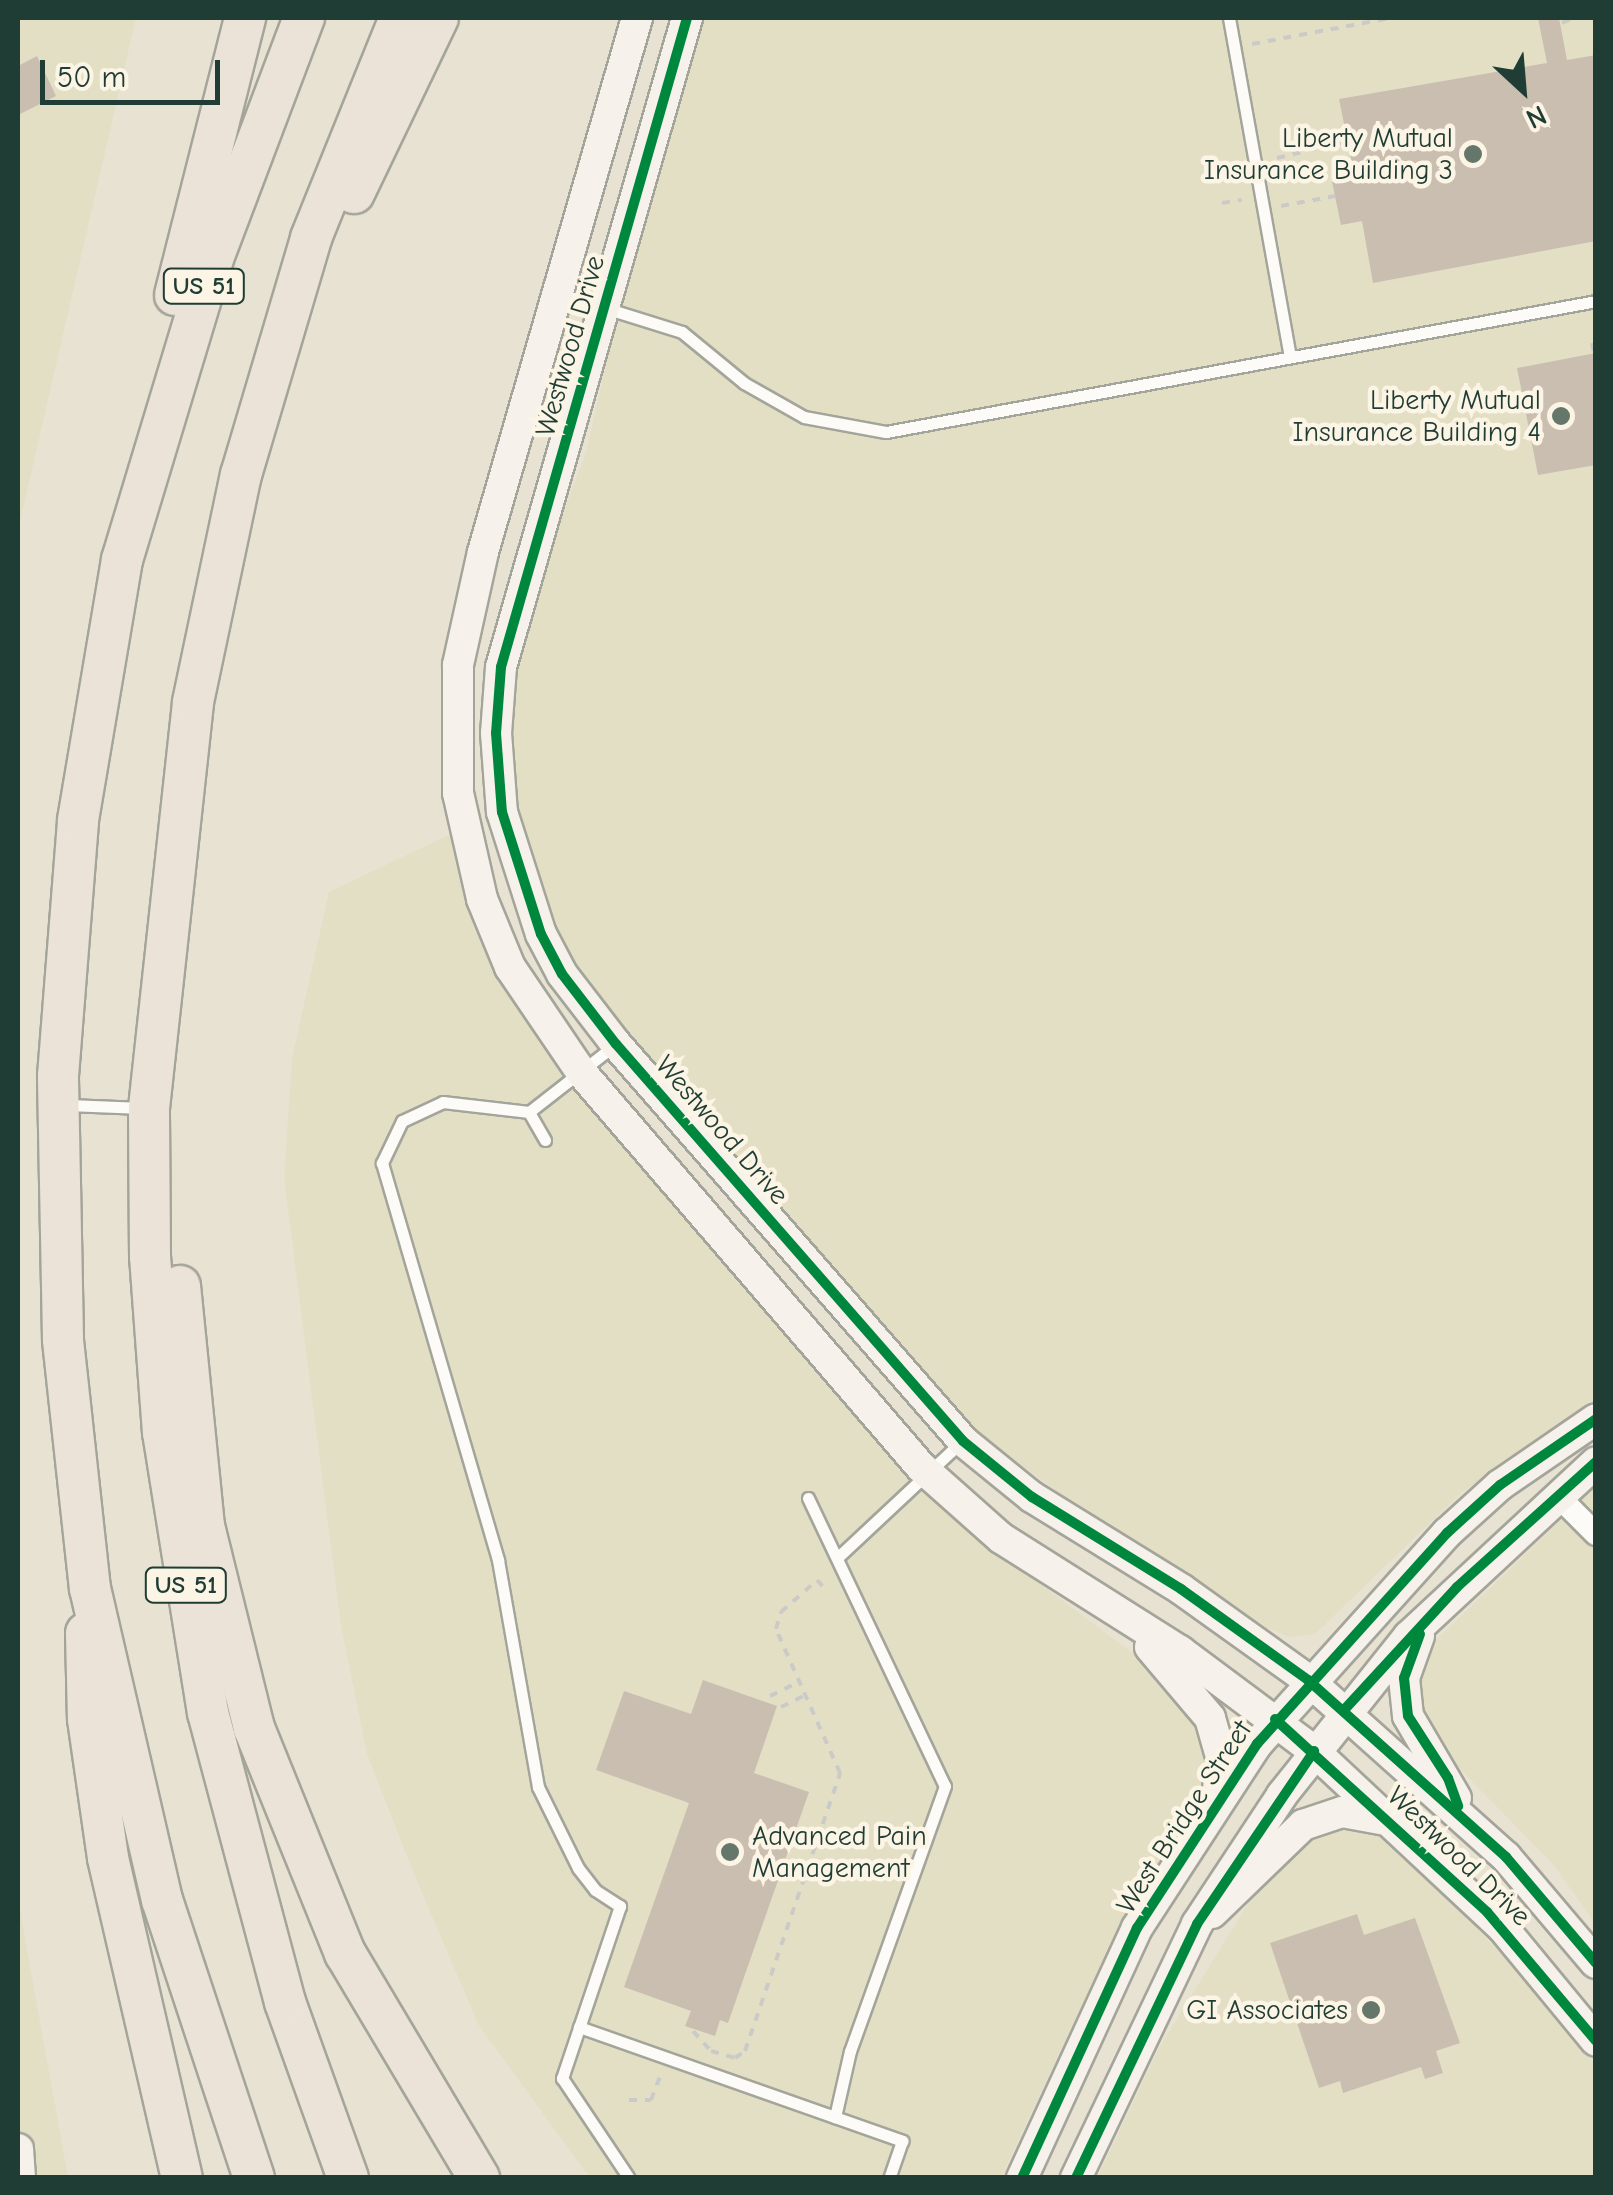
<!DOCTYPE html>
<style>
body{margin:0}
#map{position:relative;width:1613px;height:2195px;overflow:hidden;background:#e8e2d2;font-family:"Comic Neue",sans-serif}
div>[style]{position:absolute}
.built>*{inset:0;background:#e3dfc5}
.building>*{inset:0;background:#c9beaf}
.path>*{height:4px;margin-top:-2px;transform-origin:0;background:repeating-linear-gradient(90deg,#cacbc7 0 8px,transparent 0 16px)}
.roads{filter:drop-shadow(2px 0 #a4a59a) drop-shadow(-2px 0 #a4a59a) drop-shadow(0 2px #a4a59a) drop-shadow(0 -2px #a4a59a)}
.lane>*{height:11px;margin:-5.5px;padding:0 5.5px;transform-origin:5.5px;border-radius:5.5px;background:#fcfbf8}
.street>*{height:22px;margin:-11px;padding:0 11px;transform-origin:11px;border-radius:11px;background:#fcfbf8}
.secondary>*{height:30px;margin:-15px;padding:0 15px;transform-origin:15px;border-radius:15px;background:#f6f1eb}
.highway>*{height:40px;margin:-20px;padding:0 20px;transform-origin:20px;border-radius:20px;background:#ebe3d8}
.cycleway>*{height:10px;margin:-5px;padding:0 5px;transform-origin:5px;border-radius:5px;background:#00873e}
.dots>*{width:28px;height:28px;translate:-50% -50%;box-sizing:border-box;border:5px solid #fcf5e5;border-radius:50%}
span{translate:-50% -50%;white-space:nowrap;text-align:center;line-height:1.15;-webkit-text-stroke:9px #fcf5e5;paint-order:stroke}
.shield-label span{padding:2px 8px;background:#fcf5e5;border:2px solid;border-radius:8px;-webkit-text-stroke-width:0}
.shield-label{font-size:25px;color:#1f3d34;font-weight:700}
.poi-label{font-size:28px;color:#1f3d34}
.right{translate:-100% -50%;text-align:right}
.left{translate:0 -50%;text-align:left}
.street-label{font-size:28px;color:#1f3d34}
.frame{position:absolute;inset:0;border:20px solid #1f3d34;pointer-events:none}
.north{position:absolute;left:1473px;top:40px;width:100px;height:100px;-webkit-text-stroke:8px #fcf5e5;paint-order:stroke;rotate:154deg;font-size:28px;font-weight:700;line-height:40px;text-align:center;color:#1f3d34}
.north::after{content:'';display:block;margin:auto;width:35px;height:45px;background:#1f3d34;clip-path:polygon(50% 0,100% 100%,50% 72%,0 100%)}
.scale{position:absolute;left:40px;top:60px;width:180px;height:45px;box-sizing:border-box;border:5px solid #1f3d34;border-top:0;padding-left:12px;font-size:30px;line-height:35px;white-space:nowrap;color:#1f3d34;-webkit-text-stroke:8px #fcf5e5;paint-order:stroke}
</style>
<div id="map">
<div class="built">
<div style="clip-path:polygon(18px 18px,136px 18px,18px 530px)"></div>
<div style="clip-path:polygon(702px 18px,1595px 18px,1595px 1407px,1462px 1492px,1315px 1634px,1290px 1637px,1267px 1628px,1066px 1498px,978px 1433px,623px 1031px,558px 938px,516px 821px,513px 682px,548px 552px,586px 453px,632px 248px)"></div>
<div style="clip-path:polygon(453px 833px,468px 890px,704px 1234px,812px 1368px,951px 1517px,1163px 1676px,1199px 1720px,1208px 1765px,1202px 1787px,1118px 1929px,1001px 2177px,589px 2177px,478px 2024px,414px 1874px,367px 1754px,341px 1626px,284px 1178px,292px 1058px,329px 892px)"></div>
<div style="clip-path:polygon(1595px 1487px,1595px 1923px,1552px 1863px,1446px 1755px,1421px 1717px,1418px 1689px,1436px 1640px)"></div>
<div style="clip-path:polygon(1336px 1824px,1376px 1832px,1402px 1851px,1522px 1975px,1587px 2054px,1595px 2066px,1595px 2177px,1097px 2178px,1160px 2046px,1259px 1886px,1307px 1838px)"></div>
<div style="clip-path:polygon(18px 1899px,68px 2177px,18px 2177px)"></div>
</div>
<div class="building">
<div style="clip-path:polygon(1538px 18px,1559px 18px,1567px 60px,1596px 55px,1596px 241px,1373px 283px,1362px 221px,1341px 225px,1332px 182px,1355px 178px,1339px 99px,1547px 63px)"></div>
<div style="clip-path:polygon(37px 56px,56px 96px,18px 115px,18px 66px)"></div>
<div style="clip-path:polygon(1596px 353px,1596px 465px,1538px 475px,1517px 368px)"></div>
<div style="clip-path:polygon(703px 1680px,777px 1706px,754px 1773px,809px 1792px,728px 2023px,720px 2020px,715px 2036px,685px 2026px,691px 2011px,624px 1987px,689px 1803px,596px 1770px,624px 1691px,691px 1714px)"></div>
<div style="clip-path:polygon(1357px 1914px,1364px 1935px,1415px 1918px,1460px 2043px,1436px 2051px,1443px 2073px,1425px 2079px,1421px 2067px,1343px 2093px,1340px 2081px,1319px 2088px,1270px 1943px)"></div>
</div>
<div class="path">
<div style="left:1562px;top:23px;width:13px;rotate:-23deg"></div>
<div style="left:1252px;top:44px;width:141px;rotate:-10.6deg"></div>
<div style="left:1277px;top:158px;width:69px;rotate:-13.4deg"></div>
<div style="left:1222px;top:203px;width:20px;rotate:-9deg"></div>
<div style="left:1281px;top:206px;width:55px;rotate:-10.5deg"></div>
<div style="left:1592px;top:343px;width:10px;rotate:79deg"></div>
<div style="left:770px;top:1696px;width:30px;rotate:-26deg"></div>
<div style="left:781px;top:1707px;width:25px;rotate:-26deg"></div>
<div style="left:693px;top:2031px;width:27px;rotate:48deg"></div>
<div style="left:711px;top:2051px;width:25px;rotate:16deg"></div>
<div style="left:735px;top:2058px;width:12px;rotate:-35deg"></div>
<div style="left:745px;top:2051px;width:294px;rotate:-71.1deg"></div>
<div style="left:840px;top:1773px;width:158px;rotate:-114deg"></div>
<div style="left:776px;top:1629px;width:18px;rotate:-74deg"></div>
<div style="left:781px;top:1612px;width:48px;rotate:-41.6deg"></div>
<div style="left:817px;top:1580px;width:15px;rotate:48deg"></div>
<div style="left:629px;top:2100px;width:22px"></div>
<div style="left:651px;top:2100px;width:26px;rotate:-69deg"></div>
</div>
<div class="roads">
<div class="lane">
<div style="left:1229px;top:18px;width:344px;rotate:79.8deg"></div>
<div style="left:557px;top:293px;width:131px;rotate:17.3deg"></div>
<div style="left:682px;top:332px;width:80px;rotate:39.4deg"></div>
<div style="left:744px;top:383px;width:69px;rotate:29.5deg"></div>
<div style="left:804px;top:417px;width:83px;rotate:10.4deg"></div>
<div style="left:886px;top:432px;width:722px;rotate:-10.45deg"></div>
<div style="left:67px;top:1105px;width:76px;rotate:2.3deg"></div>
<div style="left:529px;top:1112px;width:110px;rotate:-38deg"></div>
<div style="left:545px;top:1140px;width:32px;rotate:-120deg"></div>
<div style="left:529px;top:1112px;width:87px;rotate:-173.4deg"></div>
<div style="left:443px;top:1102px;width:45px;rotate:155.1deg"></div>
<div style="left:402px;top:1121px;width:47px;rotate:115.5deg"></div>
<div style="left:382px;top:1163px;width:414px;rotate:73.7deg"></div>
<div style="left:498px;top:1560px;width:230px;rotate:80deg"></div>
<div style="left:538px;top:1787px;width:90px;rotate:63.7deg"></div>
<div style="left:578px;top:1868px;width:28px;rotate:52deg"></div>
<div style="left:595px;top:1890px;width:30px;rotate:33deg"></div>
<div style="left:620px;top:1906px;width:182px;rotate:108.6deg"></div>
<div style="left:562px;top:2078px;width:120px;rotate:56.2deg"></div>
<div style="left:808px;top:1498px;width:319px;rotate:64.6deg"></div>
<div style="left:945px;top:1786px;width:282px;rotate:109.7deg"></div>
<div style="left:850px;top:2051px;width:68px;rotate:102.8deg"></div>
<div style="left:837px;top:1558px;width:168px;rotate:-43.1deg"></div>
<div style="left:579px;top:2027px;width:343px;rotate:19.4deg"></div>
<div style="left:902px;top:2141px;width:39px;rotate:109deg"></div>
</div>
<div class="street">
<div style="left:1557px;top:1495px;width:55px;rotate:45deg"></div>
</div>
<div class="secondary">
<div style="left:637px;top:18px;width:556px;rotate:106.09deg"></div>
<div style="left:483px;top:552px;width:116px;rotate:102.5deg"></div>
<div style="left:458px;top:665px;width:128px;rotate:90deg"></div>
<div style="left:458px;top:793px;width:109px;rotate:77.2deg"></div>
<div style="left:482px;top:899px;width:74px;rotate:67.6deg"></div>
<div style="left:510px;top:967px;width:127px;rotate:55.9deg"></div>
<div style="left:581px;top:1072px;width:521px;rotate:49.28deg"></div>
<div style="left:921px;top:1467px;width:107px;rotate:41.6deg"></div>
<div style="left:1001px;top:1538px;width:212px;rotate:32.3deg"></div>
<div style="left:1180px;top:1651px;width:167px;rotate:36.7deg"></div>
<div style="left:1314px;top:1751px;width:259px;rotate:43.1deg"></div>
<div style="left:1503px;top:1928px;width:146px;rotate:50.5deg"></div>
<div style="left:687px;top:18px;width:675px;rotate:105.99deg"></div>
<div style="left:501px;top:667px;width:66px;rotate:94.3deg"></div>
<div style="left:496px;top:733px;width:79px;rotate:85.7deg"></div>
<div style="left:502px;top:812px;width:128px;rotate:72.3deg"></div>
<div style="left:541px;top:934px;width:45px;rotate:62.3deg"></div>
<div style="left:562px;top:974px;width:88px;rotate:52.4deg"></div>
<div style="left:616px;top:1044px;width:527px;rotate:48.84deg"></div>
<div style="left:963px;top:1441px;width:89px;rotate:39.1deg"></div>
<div style="left:1032px;top:1497px;width:175px;rotate:31.7deg"></div>
<div style="left:1181px;top:1589px;width:156px;rotate:35.6deg"></div>
<div style="left:1308px;top:1680px;width:266px;rotate:41.8deg"></div>
<div style="left:1506px;top:1857px;width:139px;rotate:49.7deg"></div>
<div style="left:1419px;top:1636px;width:45px;rotate:109.7deg"></div>
<div style="left:1404px;top:1678px;width:38px;rotate:84deg"></div>
<div style="left:1408px;top:1716px;width:95px;rotate:59.7deg"></div>
<div style="left:1150px;top:1647px;width:93px;rotate:49.8deg"></div>
<div style="left:1210px;top:1718px;width:44px;rotate:74.1deg"></div>
<div style="left:1222px;top:1760px;width:36px;rotate:98deg"></div>
<div style="left:1212px;top:1913px;width:127px;rotate:-44deg"></div>
<div style="left:1303px;top:1825px;width:41px;rotate:-18.4deg"></div>
<div style="left:1342px;top:1812px;width:50px;rotate:10.4deg"></div>
<div style="left:18px;top:2149px;width:29px;rotate:86deg"></div>
<div style="left:1022px;top:2178px;width:275px;rotate:-65.3deg"></div>
<div style="left:1137px;top:1928px;width:220px;rotate:-56.9deg"></div>
<div style="left:1257px;top:1744px;width:284px;rotate:-48deg"></div>
<div style="left:1447px;top:1533px;width:72px;rotate:-42.2deg"></div>
<div style="left:1500px;top:1485px;width:116px;rotate:-34.5deg"></div>
<div style="left:1076px;top:2178px;width:281px;rotate:-64.5deg"></div>
<div style="left:1197px;top:1924px;width:154px;rotate:-56.6deg"></div>
<div style="left:1282px;top:1795px;width:203px;rotate:-51.4deg"></div>
<div style="left:1409px;top:1636px;width:255px;rotate:-42.9deg"></div>
</div>
<div class="highway">
<div style="left:354px;top:193px;width:194px;rotate:-64.4deg"></div>
<div style="left:175px;top:295px;width:286px;rotate:-75.8deg"></div>
<div style="left:180px;top:1286px;width:241px;rotate:84.3deg"></div>
<div style="left:204px;top:1526px;width:208px;rotate:76.1deg"></div>
<div style="left:254px;top:1728px;width:243px;rotate:68deg"></div>
<div style="left:345px;top:1953px;width:262px;rotate:59.2deg"></div>
<div style="left:86px;top:1633px;width:86px;rotate:88.7deg"></div>
<div style="left:88px;top:1719px;width:140px;rotate:81.8deg"></div>
<div style="left:108px;top:1858px;width:328px;rotate:77deg"></div>
<div style="left:254px;top:2178px;width:293px;rotate:-108.3deg"></div>
<div style="left:162px;top:1900px;width:319px;rotate:-103deg"></div>
<div style="left:90px;top:1589px;width:251px;rotate:-96.2deg"></div>
<div style="left:63px;top:1339px;width:263px;rotate:-91.1deg"></div>
<div style="left:58px;top:1076px;width:257px;rotate:-85.5deg"></div>
<div style="left:78px;top:820px;width:264px;rotate:-80.4deg"></div>
<div style="left:122px;top:560px;width:312px;rotate:-73.2deg"></div>
<div style="left:212px;top:261px;width:260px;rotate:-69.3deg"></div>
<div style="left:348px;top:2178px;width:187px;rotate:-109.7deg"></div>
<div style="left:285px;top:2002px;width:299px;rotate:-104.9deg"></div>
<div style="left:208px;top:1713px;width:284px;rotate:-99.1deg"></div>
<div style="left:163px;top:1433px;width:176px;rotate:-94.2deg"></div>
<div style="left:150px;top:1257px;width:149px;rotate:-90.4deg"></div>
<div style="left:149px;top:1108px;width:408px;rotate:-83.8deg"></div>
<div style="left:193px;top:702px;width:232px;rotate:-78.1deg"></div>
<div style="left:241px;top:475px;width:247px;rotate:-73.5deg"></div>
<div style="left:311px;top:238px;width:237px;rotate:-68deg"></div>
</div>
</div>
<div class="cycleway">
<div style="left:687px;top:18px;width:675px;rotate:105.99deg"></div>
<div style="left:501px;top:667px;width:66px;rotate:94.3deg"></div>
<div style="left:496px;top:733px;width:79px;rotate:85.7deg"></div>
<div style="left:502px;top:812px;width:128px;rotate:72.3deg"></div>
<div style="left:541px;top:934px;width:45px;rotate:62.3deg"></div>
<div style="left:562px;top:974px;width:88px;rotate:52.4deg"></div>
<div style="left:616px;top:1044px;width:527px;rotate:48.84deg"></div>
<div style="left:963px;top:1441px;width:89px;rotate:39.1deg"></div>
<div style="left:1032px;top:1497px;width:175px;rotate:31.7deg"></div>
<div style="left:1181px;top:1589px;width:156px;rotate:35.6deg"></div>
<div style="left:1308px;top:1680px;width:266px;rotate:41.8deg"></div>
<div style="left:1506px;top:1857px;width:139px;rotate:49.7deg"></div>
<div style="left:1420px;top:1634px;width:47px;rotate:110deg"></div>
<div style="left:1404px;top:1678px;width:38px;rotate:84deg"></div>
<div style="left:1408px;top:1716px;width:74px;rotate:57.2deg"></div>
<div style="left:1448px;top:1778px;width:30px;rotate:70deg"></div>
<div style="left:1344px;top:1710px;width:167px;rotate:-47.4deg"></div>
<div style="left:1457px;top:1587px;width:187px;rotate:-42deg"></div>
<div style="left:1275px;top:1719px;width:287px;rotate:42.3deg"></div>
<div style="left:1487px;top:1912px;width:169px;rotate:49.8deg"></div>
<div style="left:1022px;top:2178px;width:275px;rotate:-65.3deg"></div>
<div style="left:1137px;top:1928px;width:220px;rotate:-56.9deg"></div>
<div style="left:1257px;top:1744px;width:284px;rotate:-48deg"></div>
<div style="left:1447px;top:1533px;width:72px;rotate:-42.2deg"></div>
<div style="left:1500px;top:1485px;width:116px;rotate:-34.5deg"></div>
<div style="left:1076px;top:2178px;width:281px;rotate:-64.5deg"></div>
<div style="left:1197px;top:1924px;width:209px;rotate:-55.9deg"></div>
</div>
<div class="dots">
<div style="left:1473px;top:154px;background:#65776b"></div>
<div style="left:1561px;top:416px;background:#65776b"></div>
<div style="left:730px;top:1852px;background:#65776b"></div>
<div style="left:1371px;top:2010px;background:#65776b"></div>
</div>
<div class="shield-label">
<span style="left:204px;top:286px">US 51</span>
<span style="left:186px;top:1585px">US 51</span>
</div>
<div class="poi-label">
<span class="right" style="left:1453px;top:154px">Liberty Mutual<br>Insurance Building 3</span>
<span class="right" style="left:1541px;top:416px">Liberty Mutual<br>Insurance Building 4</span>
<span class="left" style="left:752px;top:1852px">Advanced Pain<br>Management</span>
<span class="right" style="left:1348px;top:2010px">GI Associates</span>
</div>
<div class="street-label">
<span style="left:570px;top:346px;rotate:-74deg">Westwood Drive</span>
<span style="left:722px;top:1130px;rotate:49deg">Westwood Drive</span>
<span style="left:1184px;top:1817px;rotate:-57deg">West Bridge Street</span>
<span style="left:1459px;top:1856px;rotate:44deg">Westwood Drive</span>
</div>
<div class="frame"></div>
<div class="north">N</div>
<div class="scale">50 m</div>
</div>
